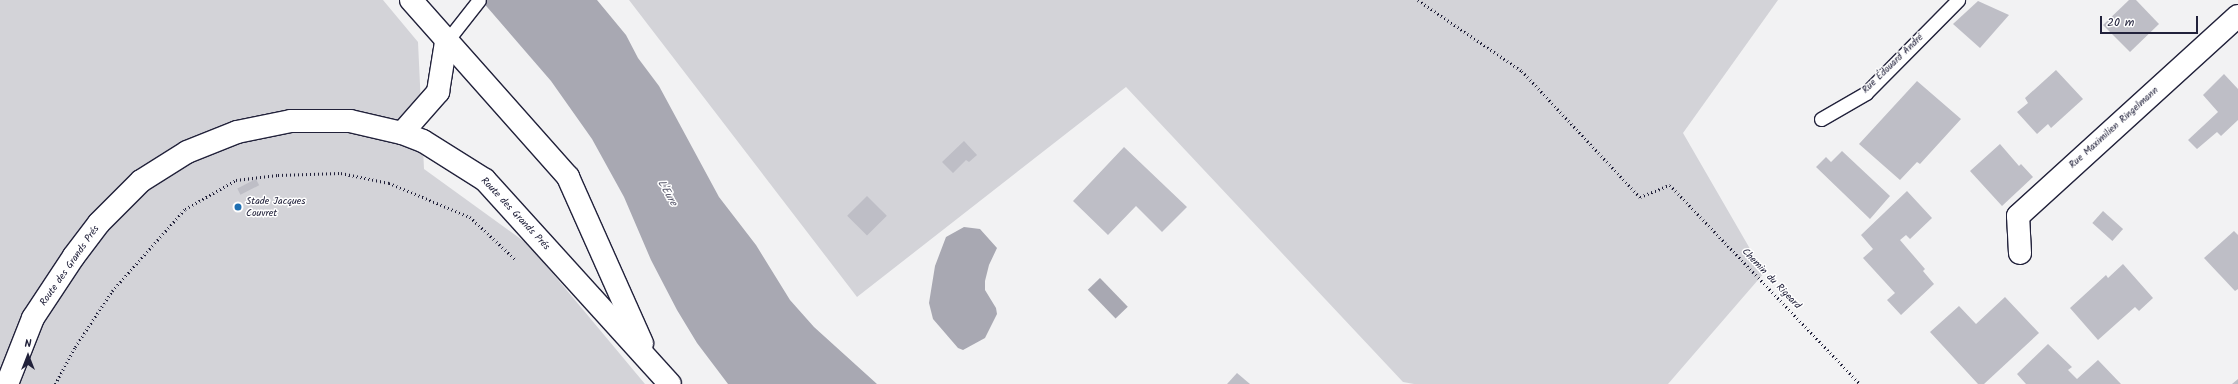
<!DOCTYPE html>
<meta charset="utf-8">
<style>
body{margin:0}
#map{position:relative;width:2238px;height:384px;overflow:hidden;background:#f2f2f3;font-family:Kalam,sans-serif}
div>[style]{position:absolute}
.green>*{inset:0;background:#d3d3d8}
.water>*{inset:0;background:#a8a8b2;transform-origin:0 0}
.building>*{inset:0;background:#bebec6;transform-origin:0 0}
.path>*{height:2.5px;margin-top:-1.25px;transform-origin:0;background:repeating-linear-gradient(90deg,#22223b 0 1px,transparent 0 4px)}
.roads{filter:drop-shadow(1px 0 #22223b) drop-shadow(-1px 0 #22223b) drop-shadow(0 1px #22223b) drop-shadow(0 -1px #22223b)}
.lane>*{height:13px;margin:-6.5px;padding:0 6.5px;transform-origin:6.5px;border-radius:6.5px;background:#fff}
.street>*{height:22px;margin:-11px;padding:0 11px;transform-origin:11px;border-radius:11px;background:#fff}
.dots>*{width:11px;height:11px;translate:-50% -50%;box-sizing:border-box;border:2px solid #fff;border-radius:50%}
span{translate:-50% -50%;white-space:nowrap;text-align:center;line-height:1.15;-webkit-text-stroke:3px #fff;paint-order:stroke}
.street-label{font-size:10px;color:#22223b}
.poi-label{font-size:10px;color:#22223b}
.left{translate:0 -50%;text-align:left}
.water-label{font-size:11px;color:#58586b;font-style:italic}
.north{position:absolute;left:8px;top:336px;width:40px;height:40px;-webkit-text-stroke:3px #fff;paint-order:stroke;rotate:0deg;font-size:11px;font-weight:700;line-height:16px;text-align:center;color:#22223b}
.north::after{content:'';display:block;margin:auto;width:14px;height:18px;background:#22223b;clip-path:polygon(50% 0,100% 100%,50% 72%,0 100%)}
.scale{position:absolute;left:2100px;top:16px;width:98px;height:18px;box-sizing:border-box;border:2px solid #22223b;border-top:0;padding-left:5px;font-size:12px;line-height:14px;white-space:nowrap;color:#22223b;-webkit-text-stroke:3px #fff;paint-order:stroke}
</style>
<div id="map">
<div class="green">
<div style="clip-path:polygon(0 0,383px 0,418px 42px,424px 169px,529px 245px,645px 384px,0 384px)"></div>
<div style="clip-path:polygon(629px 0,1778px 0,1683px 133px,1764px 273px,1668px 384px,1414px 384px,1403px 382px,1126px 87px,857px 297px)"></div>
</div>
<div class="water">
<div style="clip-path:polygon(481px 0,597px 0,626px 35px,638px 58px,659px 86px,719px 197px,756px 245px,790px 300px,814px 327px,877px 384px,728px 384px,697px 343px,677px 310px,651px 260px,624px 197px,592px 139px,551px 81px)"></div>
<div style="clip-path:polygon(964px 227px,980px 229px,997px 248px,989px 265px,985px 281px,985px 290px,996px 308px,997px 314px,985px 338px,963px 350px,958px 348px,933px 319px,929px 303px,935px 266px,946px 237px)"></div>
<div style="left:1100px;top:278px;width:40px;height:17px;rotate:46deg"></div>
</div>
<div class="building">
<div style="clip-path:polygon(2129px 0,2136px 0,2159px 24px,2130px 52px,2103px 25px)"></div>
<div style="clip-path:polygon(1978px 1px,2009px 15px,1980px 48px,1953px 24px)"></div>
<div style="clip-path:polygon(2056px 70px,2083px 99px,2051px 128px,2048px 124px,2037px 134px,2017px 112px,2028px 103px,2025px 98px)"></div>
<div style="clip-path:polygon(2224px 74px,2238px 89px,2238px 120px,2221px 136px,2217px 132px,2197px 149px,2188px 140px,2218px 112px,2203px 95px)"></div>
<div style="clip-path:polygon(1917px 81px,1961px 119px,1920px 164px,1917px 162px,1900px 180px,1859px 144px)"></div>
<div style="clip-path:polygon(964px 141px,977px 155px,969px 162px,966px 160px,953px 173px,942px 162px)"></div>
<div style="clip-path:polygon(2000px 144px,2019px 166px,2021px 164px,2033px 177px,2002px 206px,1970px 171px)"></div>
<div style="clip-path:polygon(1124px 147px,1187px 207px,1162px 232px,1136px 206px,1108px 235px,1073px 201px)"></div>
<div style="clip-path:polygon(1842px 151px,1890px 196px,1870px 219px,1816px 167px,1826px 157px,1831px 162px)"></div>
<div style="left:256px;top:179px;width:7px;height:21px;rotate:63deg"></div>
<div style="clip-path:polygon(1907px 191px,1932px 218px,1910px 239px,1906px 235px,1900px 240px,1925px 269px,1923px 271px,1934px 284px,1901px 315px,1887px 300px,1895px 293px,1863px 258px,1873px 249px,1861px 235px)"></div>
<div style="left:867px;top:196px;width:28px;height:28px;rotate:45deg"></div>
<div style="left:2103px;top:211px;width:27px;height:16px;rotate:42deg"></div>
<div style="clip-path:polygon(2234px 231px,2238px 235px,2238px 289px,2235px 291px,2204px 258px)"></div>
<div style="clip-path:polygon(2123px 264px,2153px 298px,2139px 311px,2135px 307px,2098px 340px,2070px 308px,2106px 275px,2108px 278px)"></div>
<div style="clip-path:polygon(2005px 297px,2039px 333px,1984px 384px,1978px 384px,1930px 332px,1959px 306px,1976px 324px)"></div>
<div style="clip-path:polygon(2048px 344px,2072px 367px,2068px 370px,2077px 379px,2098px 360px,2121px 384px,2026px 384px,2017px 374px)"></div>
<div style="clip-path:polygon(1237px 373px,1250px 384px,1227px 384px)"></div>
<div style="clip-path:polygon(2238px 379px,2238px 384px,2232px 384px)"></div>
</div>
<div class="path">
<div style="left:1418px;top:0;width:126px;rotate:34.3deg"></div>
<div style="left:1522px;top:71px;width:173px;rotate:46.9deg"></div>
<div style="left:1640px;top:197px;width:32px;rotate:-22deg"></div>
<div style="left:1670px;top:185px;width:275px;rotate:46.3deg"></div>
<div style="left:55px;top:384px;width:42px;rotate:-61.6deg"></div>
<div style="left:75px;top:347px;width:67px;rotate:-56.5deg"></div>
<div style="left:112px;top:291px;width:110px;rotate:-48.3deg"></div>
<div style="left:185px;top:209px;width:59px;rotate:-29.6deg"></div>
<div style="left:236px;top:180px;width:42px;rotate:-6.8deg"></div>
<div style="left:278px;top:175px;width:63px;rotate:-1.8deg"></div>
<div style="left:341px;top:173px;width:49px;rotate:11.8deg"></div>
<div style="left:389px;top:183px;width:88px;rotate:22.8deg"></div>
<div style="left:470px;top:217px;width:62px;rotate:43deg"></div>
</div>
<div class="roads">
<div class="lane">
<div style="left:446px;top:42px;width:53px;rotate:-51.8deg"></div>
<div style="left:1821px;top:119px;width:52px;rotate:-30deg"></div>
<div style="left:1866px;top:93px;width:131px;rotate:-45.3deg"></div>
</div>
<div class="street">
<div style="left:411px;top:0;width:237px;rotate:48.4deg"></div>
<div style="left:568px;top:177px;width:182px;rotate:66deg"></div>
<div style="left:402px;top:133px;width:55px;rotate:-48.7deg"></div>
<div style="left:438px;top:92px;width:51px;rotate:-80.9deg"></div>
<div style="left:2020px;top:253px;width:37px;rotate:-93deg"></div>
<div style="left:2018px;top:216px;width:297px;rotate:-42.3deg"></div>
<div style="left:7px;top:384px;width:71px;rotate:-68.5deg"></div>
<div style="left:33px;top:318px;width:74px;rotate:-56.5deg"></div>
<div style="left:74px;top:256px;width:41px;rotate:-52.9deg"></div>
<div style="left:99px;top:223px;width:59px;rotate:-45deg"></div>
<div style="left:141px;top:181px;width:54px;rotate:-32.2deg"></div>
<div style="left:187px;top:152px;width:54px;rotate:-21.8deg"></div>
<div style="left:237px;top:132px;width:55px;rotate:-11.5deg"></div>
<div style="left:291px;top:121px;width:59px"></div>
<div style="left:350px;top:121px;width:53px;rotate:13deg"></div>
<div style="left:402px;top:133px;width:22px;rotate:21deg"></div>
<div style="left:423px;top:141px;width:73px;rotate:32.2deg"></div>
<div style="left:485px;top:180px;width:275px;rotate:47.8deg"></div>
</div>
</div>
<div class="dots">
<div style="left:238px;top:207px;background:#1f6fb2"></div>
</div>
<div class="street-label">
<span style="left:1893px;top:64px;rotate:-44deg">Rue Édouard André</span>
<span style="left:2114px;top:128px;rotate:-42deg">Rue Maximilien Ringelmann</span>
<span style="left:515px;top:214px;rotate:47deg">Route des Grands Prés</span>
<span style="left:70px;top:266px;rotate:-55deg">Route des Grands Prés</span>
<span style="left:1771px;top:279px;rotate:46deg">Chemin du Rigeard</span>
</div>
<div class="poi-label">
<span class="left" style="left:246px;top:207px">Stade Jacques<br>Couvret</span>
</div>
<div class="water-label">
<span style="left:667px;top:193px;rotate:60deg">L'Eure</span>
</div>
<div class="north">N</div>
<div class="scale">20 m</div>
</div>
